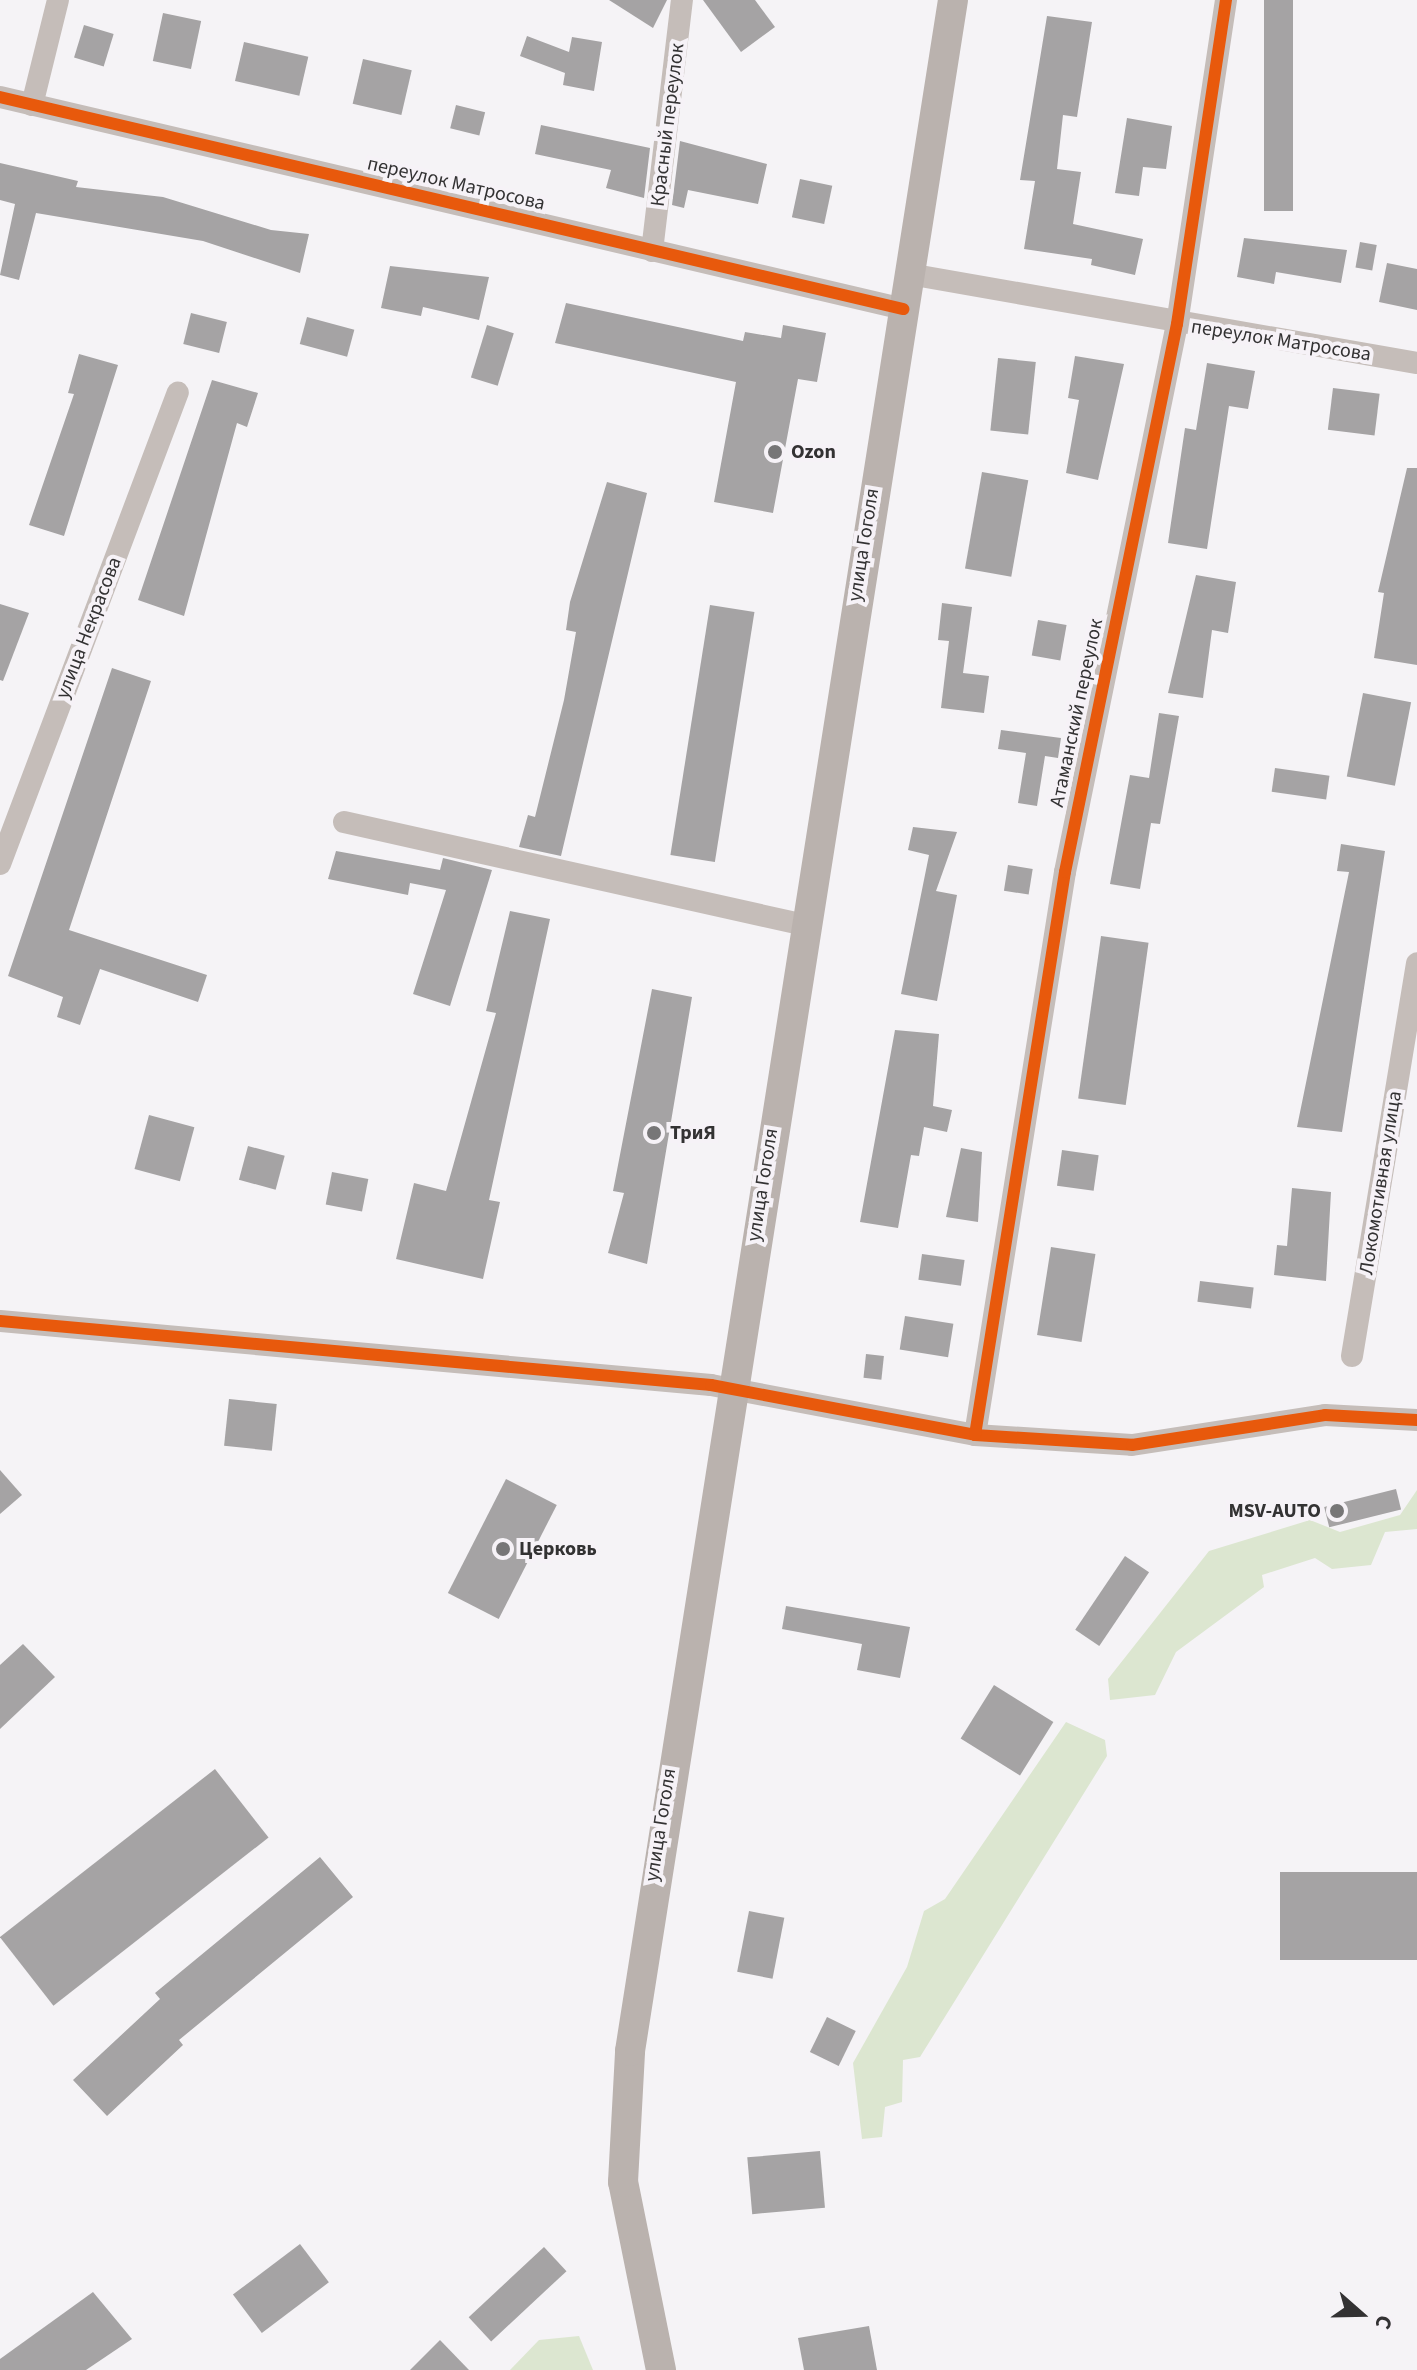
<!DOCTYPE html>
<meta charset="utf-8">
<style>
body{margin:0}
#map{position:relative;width:1417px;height:2370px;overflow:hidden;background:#f5f3f6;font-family:"Source Sans 3",sans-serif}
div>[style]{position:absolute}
.green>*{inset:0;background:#dce6d0}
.building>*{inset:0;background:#a5a3a4;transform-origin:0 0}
.street>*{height:22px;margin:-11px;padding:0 11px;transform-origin:11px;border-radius:11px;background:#c5bdb9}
.secondary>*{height:30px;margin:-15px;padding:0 15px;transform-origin:15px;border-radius:15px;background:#bab2ae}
.cycleway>*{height:12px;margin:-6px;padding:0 6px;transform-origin:6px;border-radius:6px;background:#e8590c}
.dots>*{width:22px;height:22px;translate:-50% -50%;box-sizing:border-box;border:4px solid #f6f2f7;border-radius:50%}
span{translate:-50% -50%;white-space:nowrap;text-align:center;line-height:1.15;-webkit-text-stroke:8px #f6f2f7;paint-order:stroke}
.street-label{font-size:20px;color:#333233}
.poi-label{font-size:20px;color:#333233;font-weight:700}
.left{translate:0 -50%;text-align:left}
.right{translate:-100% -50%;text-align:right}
.north{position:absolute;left:1321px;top:2274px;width:80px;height:80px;-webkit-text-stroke:6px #f6f2f7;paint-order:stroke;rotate:110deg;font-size:22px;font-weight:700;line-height:32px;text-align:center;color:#333233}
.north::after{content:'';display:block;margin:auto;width:28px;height:36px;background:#333233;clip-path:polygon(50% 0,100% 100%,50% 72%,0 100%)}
</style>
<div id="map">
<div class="green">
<div style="clip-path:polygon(1417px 1490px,1417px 1529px,1385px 1532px,1371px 1565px,1332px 1569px,1315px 1558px,1262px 1575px,1264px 1587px,1176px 1652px,1155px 1695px,1110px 1700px,1108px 1679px,1209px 1551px,1310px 1520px,1340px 1532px,1400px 1515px)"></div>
<div style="clip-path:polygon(1066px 1722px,1105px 1740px,1107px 1756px,920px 2057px,903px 2060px,902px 2102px,885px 2107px,882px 2137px,862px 2139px,853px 2063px,907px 1967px,924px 1911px,945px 1899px)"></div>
<div style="clip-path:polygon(579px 2336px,593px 2370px,510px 2370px,539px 2340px)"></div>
</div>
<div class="building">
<div style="clip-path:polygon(609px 0,667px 0,653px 28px)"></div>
<div style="clip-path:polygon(703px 0,755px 0,775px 27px,741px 52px)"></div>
<div style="left:1264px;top:0;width:29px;height:211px"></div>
<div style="left:163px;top:13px;width:39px;height:49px;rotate:12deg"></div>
<div style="clip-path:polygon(1047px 16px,1092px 22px,1077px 117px,1063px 115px,1057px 169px,1081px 172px,1073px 224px,1143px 239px,1135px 275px,1091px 265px,1092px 259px,1024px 249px,1035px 181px,1020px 180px)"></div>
<div style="left:84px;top:25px;width:31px;height:34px;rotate:17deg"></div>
<div style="clip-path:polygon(527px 36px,569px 52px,572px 37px,602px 42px,594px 91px,563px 85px,565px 73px,520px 56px)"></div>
<div style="left:244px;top:42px;width:66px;height:40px;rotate:13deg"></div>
<div style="left:363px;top:59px;width:50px;height:46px;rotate:13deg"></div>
<div style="left:456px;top:105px;width:30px;height:24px;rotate:14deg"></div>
<div style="clip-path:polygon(1127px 118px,1172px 126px,1166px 169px,1143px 167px,1139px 196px,1115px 193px)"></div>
<div style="clip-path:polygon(541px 125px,650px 148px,644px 198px,606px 188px,611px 170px,535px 154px)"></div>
<div style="clip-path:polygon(680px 141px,767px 164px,758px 204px,688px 190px,684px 208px,672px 205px)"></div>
<div style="clip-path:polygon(0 163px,78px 181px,76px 187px,163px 197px,271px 230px,309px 234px,300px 273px,203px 241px,36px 213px,19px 280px,0 275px,15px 204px,0 200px)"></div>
<div style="left:800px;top:179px;width:33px;height:39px;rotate:12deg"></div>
<div style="clip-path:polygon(1244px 238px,1347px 250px,1341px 283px,1276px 272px,1274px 284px,1237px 277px)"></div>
<div style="left:1360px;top:242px;width:17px;height:26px;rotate:10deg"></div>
<div style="clip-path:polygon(1387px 263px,1417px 269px,1417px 310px,1379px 302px)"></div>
<div style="clip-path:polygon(390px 266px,489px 277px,479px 320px,423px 307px,421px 316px,381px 308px)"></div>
<div style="clip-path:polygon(566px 303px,743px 341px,745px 332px,781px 338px,783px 325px,826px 333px,817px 382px,798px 379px,773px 513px,714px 502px,736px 382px,555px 343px)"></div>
<div style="left:191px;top:313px;width:37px;height:32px;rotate:14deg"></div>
<div style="left:307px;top:317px;width:49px;height:28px;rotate:15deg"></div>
<div style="left:487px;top:325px;width:28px;height:55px;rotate:17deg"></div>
<div style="clip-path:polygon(79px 354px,118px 365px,64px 536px,29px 525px,74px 394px,68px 393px)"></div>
<div style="clip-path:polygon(1075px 356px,1124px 364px,1098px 480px,1066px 473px,1079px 400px,1068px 398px)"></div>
<div style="left:998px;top:358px;width:38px;height:73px;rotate:6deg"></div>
<div style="clip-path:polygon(1207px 363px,1255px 371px,1248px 409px,1229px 406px,1207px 549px,1168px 543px,1185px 428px,1196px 430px)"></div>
<div style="clip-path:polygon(212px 380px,258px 393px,247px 427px,237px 423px,184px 616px,138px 600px)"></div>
<div style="left:1333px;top:388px;width:47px;height:42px;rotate:7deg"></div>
<div style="clip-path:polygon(1407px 468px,1417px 468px,1417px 665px,1374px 658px,1384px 593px,1378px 592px)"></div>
<div style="left:982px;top:472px;width:47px;height:98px;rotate:10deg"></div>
<div style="clip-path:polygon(607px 482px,647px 493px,561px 856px,519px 847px,528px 815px,535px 817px,564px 700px,576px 632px,566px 630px,570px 602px)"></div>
<div style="clip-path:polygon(1196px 575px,1236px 582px,1228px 633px,1212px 630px,1203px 698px,1168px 693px)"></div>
<div style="clip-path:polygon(942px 603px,972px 607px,963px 673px,989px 676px,984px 713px,941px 708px,949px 641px,938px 640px)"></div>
<div style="clip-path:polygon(0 604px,29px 613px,3px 681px,0 680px)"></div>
<div style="left:710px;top:605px;width:45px;height:253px;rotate:9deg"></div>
<div style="left:1038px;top:620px;width:29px;height:36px;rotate:10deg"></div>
<div style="clip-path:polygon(112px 668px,151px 681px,69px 930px,207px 975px,198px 1002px,100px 969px,80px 1025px,57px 1017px,63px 997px,8px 976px)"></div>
<div style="left:1363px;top:693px;width:49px;height:85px;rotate:11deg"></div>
<div style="clip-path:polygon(1159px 713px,1179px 716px,1160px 824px,1151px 823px,1140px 889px,1110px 884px,1130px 775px,1149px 778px)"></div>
<div style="clip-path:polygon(1001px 730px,1061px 738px,1058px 758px,1045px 756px,1037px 806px,1018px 803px,1026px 753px,998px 749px)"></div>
<div style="left:1275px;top:768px;width:55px;height:24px;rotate:8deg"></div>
<div style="clip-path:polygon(913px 827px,957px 832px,936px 891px,957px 895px,937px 1001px,901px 994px,929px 855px,908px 850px)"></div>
<div style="clip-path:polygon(1341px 844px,1385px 851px,1342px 1132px,1297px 1127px,1349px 872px,1337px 871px)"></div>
<div style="clip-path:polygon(336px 851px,440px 870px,443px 858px,492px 870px,450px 1006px,413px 994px,446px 890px,410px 883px,408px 895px,328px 879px)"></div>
<div style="left:1008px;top:865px;width:25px;height:26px;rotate:9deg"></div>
<div style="clip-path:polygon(510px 911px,550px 919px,489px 1200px,500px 1202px,483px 1279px,396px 1259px,414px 1183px,446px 1191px,496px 1013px,486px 1011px)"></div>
<div style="left:1101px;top:936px;width:48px;height:164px;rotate:8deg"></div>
<div style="clip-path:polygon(652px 989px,692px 997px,647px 1264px,608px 1253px,624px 1193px,613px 1191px)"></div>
<div style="clip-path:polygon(895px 1030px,939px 1034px,933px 1106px,952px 1110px,947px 1132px,924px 1127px,919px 1156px,911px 1155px,898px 1228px,860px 1222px)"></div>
<div style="left:149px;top:1115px;width:47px;height:56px;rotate:15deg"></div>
<div style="left:248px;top:1146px;width:38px;height:35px;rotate:15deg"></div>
<div style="clip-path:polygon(961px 1148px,982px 1152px,978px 1222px,946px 1217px)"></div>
<div style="left:1062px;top:1150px;width:37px;height:36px;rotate:8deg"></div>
<div style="left:332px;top:1172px;width:37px;height:33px;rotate:11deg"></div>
<div style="clip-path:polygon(1292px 1188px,1331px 1192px,1326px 1281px,1274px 1275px,1277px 1245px,1287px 1246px)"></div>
<div style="left:1051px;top:1247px;width:45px;height:89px;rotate:9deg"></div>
<div style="left:922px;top:1254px;width:43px;height:26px;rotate:8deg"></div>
<div style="left:1200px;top:1281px;width:54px;height:21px;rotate:7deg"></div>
<div style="left:905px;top:1316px;width:49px;height:34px;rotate:9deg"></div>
<div style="left:866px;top:1354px;width:18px;height:24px;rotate:6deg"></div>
<div style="left:229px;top:1399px;width:48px;height:47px;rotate:6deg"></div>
<div style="clip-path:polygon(0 1470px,22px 1495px,0 1514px)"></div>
<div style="left:506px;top:1479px;width:57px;height:128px;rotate:27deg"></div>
<div style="left:1396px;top:1489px;width:21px;height:74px;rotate:76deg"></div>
<div style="left:1125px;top:1556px;width:29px;height:89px;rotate:34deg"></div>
<div style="clip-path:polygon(786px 1606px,910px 1627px,900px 1678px,857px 1670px,862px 1644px,782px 1629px)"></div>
<div style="clip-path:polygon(23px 1644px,55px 1677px,0 1729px,0 1665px)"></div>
<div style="left:994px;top:1685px;width:70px;height:63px;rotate:32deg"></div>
<div style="left:215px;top:1769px;width:87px;height:273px;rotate:52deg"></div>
<div style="clip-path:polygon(320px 1857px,353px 1897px,179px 2040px,183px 2045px,107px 2116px,73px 2080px,160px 1999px,155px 1993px)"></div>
<div style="left:1417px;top:1872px;width:88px;height:137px;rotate:90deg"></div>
<div style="left:749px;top:1911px;width:36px;height:62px;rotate:11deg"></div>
<div style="left:827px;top:2017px;width:32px;height:39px;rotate:26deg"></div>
<div style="left:820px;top:2151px;width:57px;height:73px;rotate:85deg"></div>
<div style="left:300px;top:2244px;width:48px;height:84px;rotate:53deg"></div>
<div style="left:544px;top:2247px;width:33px;height:103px;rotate:47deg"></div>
<div style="clip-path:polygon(93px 2292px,132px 2339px,86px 2370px,0 2370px,0 2359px)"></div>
<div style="clip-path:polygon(869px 2326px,877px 2370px,804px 2370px,798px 2338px)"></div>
<div style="clip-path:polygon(440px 2340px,469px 2370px,410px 2370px)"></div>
</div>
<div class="street">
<div style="left:0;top:97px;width:928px;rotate:13.21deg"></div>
<div style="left:32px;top:105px;width:108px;rotate:-76.1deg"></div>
<div style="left:652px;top:251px;width:253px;rotate:-83.2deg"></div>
<div style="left:909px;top:274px;width:516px;rotate:9.94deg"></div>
<div style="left:344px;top:822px;width:470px;rotate:12.6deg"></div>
<div style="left:0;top:864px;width:504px;rotate:-69.34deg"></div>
<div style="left:0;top:1321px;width:714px;rotate:5.14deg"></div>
<div style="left:711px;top:1385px;width:269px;rotate:10.7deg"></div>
<div style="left:975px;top:1435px;width:157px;rotate:3.6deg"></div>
<div style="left:1132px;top:1445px;width:195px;rotate:-8.8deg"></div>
<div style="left:1325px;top:1415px;width:92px;rotate:3.1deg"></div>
<div style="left:1352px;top:1356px;width:398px;rotate:-80.6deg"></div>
<div style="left:975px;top:1435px;width:570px;rotate:-80.92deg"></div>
<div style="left:1065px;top:872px;width:559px;rotate:-78.45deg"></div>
<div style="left:1177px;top:324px;width:328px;rotate:-81.4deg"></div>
</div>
<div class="secondary">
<div style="left:661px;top:2370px;width:192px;rotate:-101.4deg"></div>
<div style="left:623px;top:2182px;width:131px;rotate:-86.9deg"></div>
<div style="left:630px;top:2051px;width:2076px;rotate:-81.05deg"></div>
</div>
<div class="cycleway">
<div style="left:0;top:97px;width:928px;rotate:13.21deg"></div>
<div style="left:0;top:1321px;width:714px;rotate:5.14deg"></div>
<div style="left:711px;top:1385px;width:269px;rotate:10.7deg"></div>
<div style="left:975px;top:1435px;width:157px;rotate:3.6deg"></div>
<div style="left:1132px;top:1445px;width:195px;rotate:-8.8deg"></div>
<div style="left:1325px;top:1415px;width:92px;rotate:3.1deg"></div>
<div style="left:975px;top:1435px;width:570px;rotate:-80.92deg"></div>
<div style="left:1065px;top:872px;width:559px;rotate:-78.45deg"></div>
<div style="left:1177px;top:324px;width:328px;rotate:-81.4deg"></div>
</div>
<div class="dots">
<div style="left:775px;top:452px;background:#777677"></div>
<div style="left:654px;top:1133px;background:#777677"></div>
<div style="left:1337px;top:1511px;background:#777677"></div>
<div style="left:503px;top:1549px;background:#777677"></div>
</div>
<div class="street-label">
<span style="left:668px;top:125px;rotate:-83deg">Красный переулок</span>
<span style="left:456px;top:184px;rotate:13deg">переулок Матросова</span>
<span style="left:1281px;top:341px;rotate:9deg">переулок Матросова</span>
<span style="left:864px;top:545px;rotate:-81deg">улица Гоголя</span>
<span style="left:89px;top:628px;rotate:-69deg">улица Некрасова</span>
<span style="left:1077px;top:713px;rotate:-78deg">Атаманский переулок</span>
<span style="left:1381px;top:1183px;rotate:-81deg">Локомотивная улица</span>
<span style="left:763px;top:1185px;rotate:-81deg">улица Гоголя</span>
<span style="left:661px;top:1825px;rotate:-81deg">улица Гоголя</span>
</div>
<div class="poi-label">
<span class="left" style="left:791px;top:452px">Ozon</span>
<span class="left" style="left:670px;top:1133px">ТриЯ</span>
<span class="right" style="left:1321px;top:1511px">MSV-AUTO</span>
<span class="left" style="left:519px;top:1549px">Церковь</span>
</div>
<div class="north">С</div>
</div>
